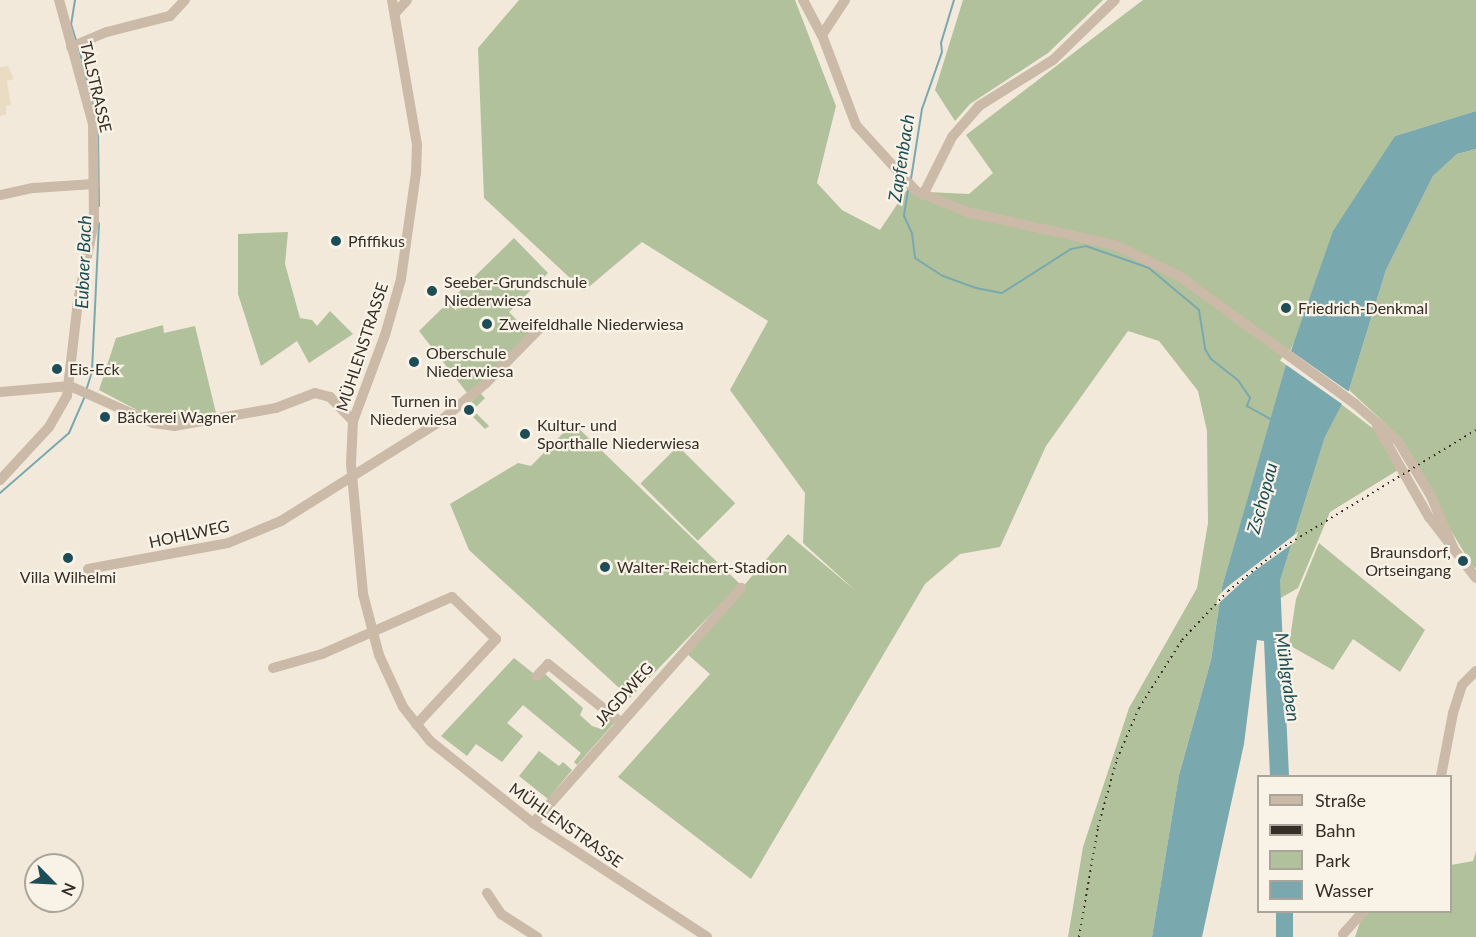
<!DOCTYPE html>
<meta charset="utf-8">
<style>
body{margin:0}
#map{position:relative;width:1476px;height:937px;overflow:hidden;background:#f2e9db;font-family:Lato,sans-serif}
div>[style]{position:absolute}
.green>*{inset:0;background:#b1c19b;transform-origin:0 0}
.plaza>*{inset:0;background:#eadcc2}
.water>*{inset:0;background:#7aa8af;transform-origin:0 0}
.pier>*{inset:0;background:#f2e9db;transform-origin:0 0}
.stream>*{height:2px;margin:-1px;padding:0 1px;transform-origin:1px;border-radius:1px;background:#7aa8af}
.minor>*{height:10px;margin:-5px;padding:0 5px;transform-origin:5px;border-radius:5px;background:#cabaa7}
.rail>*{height:2px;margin-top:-1px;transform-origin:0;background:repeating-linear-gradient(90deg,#362d27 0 1.5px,transparent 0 6px)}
.dots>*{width:16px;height:16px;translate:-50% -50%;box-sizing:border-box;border:3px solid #f9f3e7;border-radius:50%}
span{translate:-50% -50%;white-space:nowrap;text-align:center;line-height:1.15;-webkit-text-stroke:4.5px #f9f3e7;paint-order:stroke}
.street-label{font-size:16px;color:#362d27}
.poi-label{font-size:16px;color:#362d27}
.left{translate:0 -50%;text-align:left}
.right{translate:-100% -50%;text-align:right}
.water-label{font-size:18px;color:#1d4e57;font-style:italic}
.legend{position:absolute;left:1257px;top:775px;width:195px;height:138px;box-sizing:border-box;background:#f9f3e7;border:2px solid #aba49a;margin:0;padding:8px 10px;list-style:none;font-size:18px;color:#362d27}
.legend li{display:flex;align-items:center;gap:12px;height:30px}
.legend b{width:30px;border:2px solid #aba49a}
.north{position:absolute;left:24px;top:853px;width:60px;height:60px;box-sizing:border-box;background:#f9f3e7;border:2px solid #aba49a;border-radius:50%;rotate:114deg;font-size:16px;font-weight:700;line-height:24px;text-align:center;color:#362d27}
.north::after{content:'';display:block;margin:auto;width:21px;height:27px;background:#1d4e57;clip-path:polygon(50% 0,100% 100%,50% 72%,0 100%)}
</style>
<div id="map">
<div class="green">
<div style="clip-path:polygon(519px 0,795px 0,836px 106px,817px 183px,842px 210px,880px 230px,906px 191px,969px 194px,993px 173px,966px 135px,1143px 0,1476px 0,1476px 111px,1395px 136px,1291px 349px,1222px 587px,1211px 660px,1179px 775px,1152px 937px,1068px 937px,1083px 847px,1129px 708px,1197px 588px,1208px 523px,1207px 431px,1198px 391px,1159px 341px,1128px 331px,1046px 446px,1000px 547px,960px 554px,925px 584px,751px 879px,618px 777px,710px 674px,686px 653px,788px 534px,857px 592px,803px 543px,805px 493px,730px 390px,768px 321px,642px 242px,584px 291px,484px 198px,478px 48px)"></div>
<div style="clip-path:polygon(963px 0,1103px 0,1048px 53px,970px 104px,955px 121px,935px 90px)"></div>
<div style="clip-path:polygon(1476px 149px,1476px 567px,1474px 569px,1389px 427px,1349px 390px,1386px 270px,1433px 176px,1457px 154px)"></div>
<div style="clip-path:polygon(288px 232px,285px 264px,300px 318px,312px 320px,317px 326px,330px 311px,353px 334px,309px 363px,297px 341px,261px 366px,238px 294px,238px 234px)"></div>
<div style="clip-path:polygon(514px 238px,548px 273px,509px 312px,530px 334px,468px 394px,419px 331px)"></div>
<div style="clip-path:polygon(163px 325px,164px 333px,195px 326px,216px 413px,180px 420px,150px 417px,99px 390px,116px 338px)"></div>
<div style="clip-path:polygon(480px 393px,485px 398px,473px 410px,489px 426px,485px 429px,465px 409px)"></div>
<div style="clip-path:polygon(1341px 404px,1375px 430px,1398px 470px,1330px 512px,1298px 588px,1279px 599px,1280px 581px,1325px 437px)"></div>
<div style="clip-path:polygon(573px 423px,740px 584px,630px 698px,469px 550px,450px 504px,518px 463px,531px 466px)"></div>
<div style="left:678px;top:446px;width:81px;height:53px;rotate:45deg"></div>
<div style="clip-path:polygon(1319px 543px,1425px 630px,1400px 672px,1353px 639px,1333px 670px,1289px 645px,1296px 599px)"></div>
<div style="clip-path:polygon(514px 658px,538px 677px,544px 673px,583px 708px,580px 715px,592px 726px,601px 729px,609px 720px,593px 706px,615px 722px,577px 765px,574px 762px,581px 753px,523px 705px,507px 723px,523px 736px,502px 762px,476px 744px,467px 756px,441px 736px)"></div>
<div style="clip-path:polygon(539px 751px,559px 766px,563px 762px,572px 770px,548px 799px,519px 776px)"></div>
<div style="clip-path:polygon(1476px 851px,1476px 937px,1355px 937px,1360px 922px,1369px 912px,1450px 912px,1451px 865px,1473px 861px)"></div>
</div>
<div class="plaza">
<div style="clip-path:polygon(8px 66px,14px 79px,7px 81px,11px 105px,6px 106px,6px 115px,0 116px,0 67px)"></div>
</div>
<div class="water">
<div style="clip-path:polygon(1476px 111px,1476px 149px,1457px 154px,1433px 176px,1386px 270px,1349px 390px,1325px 437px,1280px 581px,1289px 776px,1270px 776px,1264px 641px,1257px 640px,1244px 744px,1202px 937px,1152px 937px,1179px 775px,1211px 660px,1222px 587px,1285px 368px,1333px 231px,1395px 136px)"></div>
<div style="left:1276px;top:912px;width:17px;height:25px"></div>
</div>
<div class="pier">
<div style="left:1288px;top:349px;width:77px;height:14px;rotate:35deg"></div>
<div style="clip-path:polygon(1298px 532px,1295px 542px,1253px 572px,1216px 606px,1218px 596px,1227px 587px)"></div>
</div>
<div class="stream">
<div style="left:75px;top:0;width:24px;rotate:99deg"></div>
<div style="left:71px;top:24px;width:17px;rotate:73deg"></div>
<div style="left:79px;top:49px;width:66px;rotate:76deg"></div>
<div style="left:98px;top:133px;width:73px;rotate:89.2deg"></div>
<div style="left:911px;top:179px;width:71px;rotate:-81.1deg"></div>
<div style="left:922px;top:109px;width:60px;rotate:-70.7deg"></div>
<div style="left:942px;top:52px;width:9px;rotate:-96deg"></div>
<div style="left:941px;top:43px;width:45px;rotate:-73.2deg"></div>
<div style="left:908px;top:190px;width:26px;rotate:99deg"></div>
<div style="left:904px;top:216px;width:19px;rotate:65deg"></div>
<div style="left:912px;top:233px;width:25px;rotate:83deg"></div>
<div style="left:915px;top:258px;width:33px;rotate:33deg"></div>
<div style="left:943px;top:276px;width:35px;rotate:20deg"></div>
<div style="left:976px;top:288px;width:26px;rotate:11deg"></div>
<div style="left:1002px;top:293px;width:82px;rotate:-32.5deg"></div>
<div style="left:1071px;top:249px;width:15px;rotate:-11deg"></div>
<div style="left:1086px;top:246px;width:67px;rotate:19.2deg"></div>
<div style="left:1149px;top:268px;width:65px;rotate:40deg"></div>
<div style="left:1199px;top:310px;width:39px;rotate:81deg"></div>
<div style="left:1205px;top:349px;width:12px;rotate:59deg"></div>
<div style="left:1211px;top:359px;width:34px;rotate:38deg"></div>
<div style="left:1238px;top:380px;width:22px;rotate:56deg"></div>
<div style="left:1250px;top:398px;width:9px;rotate:111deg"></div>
<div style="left:1247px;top:406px;width:29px;rotate:29deg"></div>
<div style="left:86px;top:391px;width:21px;rotate:-73deg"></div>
<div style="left:92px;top:371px;width:148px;rotate:-87.3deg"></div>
<div style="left:0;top:493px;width:91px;rotate:-41deg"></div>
<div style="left:69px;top:433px;width:40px;rotate:-66.6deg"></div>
</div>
<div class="minor">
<div style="left:392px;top:0;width:147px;rotate:80.2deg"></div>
<div style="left:417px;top:145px;width:28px;rotate:92deg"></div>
<div style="left:416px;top:173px;width:107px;rotate:98.1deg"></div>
<div style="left:401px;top:279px;width:58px;rotate:105.9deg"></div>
<div style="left:385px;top:335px;width:92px;rotate:110.4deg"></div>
<div style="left:353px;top:421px;width:43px;rotate:92.7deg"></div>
<div style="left:351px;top:464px;width:131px;rotate:84.7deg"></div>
<div style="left:363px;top:594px;width:63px;rotate:75.3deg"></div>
<div style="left:379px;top:655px;width:57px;rotate:65.2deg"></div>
<div style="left:403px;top:707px;width:43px;rotate:51.5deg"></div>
<div style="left:430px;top:741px;width:132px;rotate:38.5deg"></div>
<div style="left:533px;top:823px;width:208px;rotate:33.2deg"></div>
<div style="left:803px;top:0;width:40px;rotate:62deg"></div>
<div style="left:822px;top:35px;width:96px;rotate:69.3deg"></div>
<div style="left:856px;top:125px;width:89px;rotate:47.7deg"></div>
<div style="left:916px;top:191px;width:55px;rotate:22.4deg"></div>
<div style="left:967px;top:212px;width:152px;rotate:12.6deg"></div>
<div style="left:1115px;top:245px;width:71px;rotate:25.8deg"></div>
<div style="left:1179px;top:276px;width:218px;rotate:36deg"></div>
<div style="left:1355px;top:404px;width:57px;rotate:40.7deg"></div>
<div style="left:1398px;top:441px;width:64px;rotate:59deg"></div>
<div style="left:1431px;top:496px;width:56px;rotate:66.7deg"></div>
<div style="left:396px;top:12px;width:16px;rotate:-47deg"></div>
<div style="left:822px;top:35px;width:42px;rotate:-56.7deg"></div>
<div style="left:71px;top:47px;width:39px;rotate:-23deg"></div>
<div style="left:107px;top:32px;width:65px;rotate:-14.3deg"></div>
<div style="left:170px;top:16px;width:22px;rotate:-47deg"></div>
<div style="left:0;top:195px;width:35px;rotate:-12deg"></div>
<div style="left:34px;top:188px;width:60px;rotate:-3.8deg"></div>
<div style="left:923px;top:195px;width:65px;rotate:-63.4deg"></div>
<div style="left:952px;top:137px;width:41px;rotate:-48.9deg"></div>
<div style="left:979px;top:106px;width:87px;rotate:-31.9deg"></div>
<div style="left:1053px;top:60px;width:86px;rotate:-44.1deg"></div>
<div style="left:0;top:392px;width:70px;rotate:-4.9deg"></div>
<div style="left:70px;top:386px;width:91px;rotate:24deg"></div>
<div style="left:153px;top:423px;width:21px;rotate:8deg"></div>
<div style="left:174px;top:426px;width:104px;rotate:-10deg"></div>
<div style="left:276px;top:408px;width:42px;rotate:-21deg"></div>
<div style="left:315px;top:393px;width:16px;rotate:15deg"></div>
<div style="left:330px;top:397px;width:33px;rotate:46deg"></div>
<div style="left:1377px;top:426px;width:105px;rotate:60.3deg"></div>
<div style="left:1429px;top:517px;width:77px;rotate:52.4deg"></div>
<div style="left:0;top:480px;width:72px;rotate:-47.2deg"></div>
<div style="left:49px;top:427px;width:36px;rotate:-60deg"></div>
<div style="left:67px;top:396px;width:96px;rotate:-83.4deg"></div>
<div style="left:78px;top:301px;width:81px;rotate:-78.6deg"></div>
<div style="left:94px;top:222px;width:98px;rotate:-90.6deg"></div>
<div style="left:93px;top:124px;width:129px;rotate:-105.3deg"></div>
<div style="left:88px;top:569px;width:142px;rotate:-10.5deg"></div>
<div style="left:228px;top:543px;width:57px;rotate:-22.5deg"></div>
<div style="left:281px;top:521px;width:186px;rotate:-32.1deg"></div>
<div style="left:439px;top:422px;width:61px;rotate:-39.7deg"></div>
<div style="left:486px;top:383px;width:77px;rotate:-45.5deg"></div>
<div style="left:273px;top:668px;width:51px;rotate:-15.9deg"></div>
<div style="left:322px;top:654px;width:142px;rotate:-23.7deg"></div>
<div style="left:452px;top:597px;width:61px;rotate:43.7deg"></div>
<div style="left:496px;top:639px;width:117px;rotate:132.9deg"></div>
<div style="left:537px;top:676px;width:16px;rotate:-47deg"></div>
<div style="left:548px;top:664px;width:91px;rotate:38.8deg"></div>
<div style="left:1441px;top:776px;width:64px;rotate:-79.2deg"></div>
<div style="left:1453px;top:713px;width:29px;rotate:-72deg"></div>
<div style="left:1462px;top:685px;width:20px;rotate:-45deg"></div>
<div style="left:533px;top:823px;width:314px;rotate:-48.5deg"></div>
<div style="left:487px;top:893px;width:25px;rotate:56deg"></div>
<div style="left:501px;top:914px;width:43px;rotate:32.6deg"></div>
<div style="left:1343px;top:934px;width:30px;rotate:-48deg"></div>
</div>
<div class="rail">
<div style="left:1079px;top:937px;width:112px;rotate:-80.2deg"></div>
<div style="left:1098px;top:827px;width:71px;rotate:-74.4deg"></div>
<div style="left:1117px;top:759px;width:56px;rotate:-66.7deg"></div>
<div style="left:1139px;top:708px;width:80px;rotate:-57.7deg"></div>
<div style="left:1182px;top:640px;width:67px;rotate:-46.8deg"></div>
<div style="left:1228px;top:591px;width:67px;rotate:-38.9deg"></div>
<div style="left:1280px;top:549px;width:229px;rotate:-31.3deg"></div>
</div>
<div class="dots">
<div style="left:336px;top:241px;background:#1d4e57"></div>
<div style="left:432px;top:291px;background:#1d4e57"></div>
<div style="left:1286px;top:308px;background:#1d4e57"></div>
<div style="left:487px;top:324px;background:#1d4e57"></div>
<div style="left:414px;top:362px;background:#1d4e57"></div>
<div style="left:57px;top:369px;background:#1d4e57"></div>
<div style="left:469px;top:410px;background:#1d4e57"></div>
<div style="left:105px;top:417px;background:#1d4e57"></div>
<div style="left:525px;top:434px;background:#1d4e57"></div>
<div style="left:68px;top:558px;background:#1d4e57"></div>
<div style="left:1463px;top:561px;background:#1d4e57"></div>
<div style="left:605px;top:567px;background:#1d4e57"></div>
</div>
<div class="street-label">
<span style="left:96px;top:87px;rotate:77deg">TALSTRASSE</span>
<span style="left:362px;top:347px;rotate:-72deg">MÜHLENSTRASSE</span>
<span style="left:189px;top:534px;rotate:-12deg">HOHLWEG</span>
<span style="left:624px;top:694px;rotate:-48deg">JAGDWEG</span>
<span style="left:566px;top:825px;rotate:35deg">MÜHLENSTRASSE</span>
</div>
<div class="poi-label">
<span class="left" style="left:348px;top:241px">Pfiffikus</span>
<span class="left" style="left:444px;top:291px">Seeber-Grundschule<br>Niederwiesa</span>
<span class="left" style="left:1298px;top:308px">Friedrich-Denkmal</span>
<span class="left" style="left:499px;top:324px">Zweifeldhalle Niederwiesa</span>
<span class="left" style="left:426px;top:362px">Oberschule<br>Niederwiesa</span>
<span class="left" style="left:69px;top:369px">Eis-Eck</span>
<span class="right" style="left:457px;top:410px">Turnen in<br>Niederwiesa</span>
<span class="left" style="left:117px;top:417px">Bäckerei Wagner</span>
<span class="left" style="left:537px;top:434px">Kultur- und<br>Sporthalle Niederwiesa</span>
<span class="right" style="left:1451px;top:561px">Braunsdorf,<br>Ortseingang</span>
<span class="left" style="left:617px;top:567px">Walter-Reichert-Stadion</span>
<span style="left:68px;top:577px">Villa Wilhelmi</span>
</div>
<div class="water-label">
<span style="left:901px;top:158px;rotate:-81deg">Zapfenbach</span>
<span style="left:83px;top:262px;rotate:-88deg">Eubaer Bach</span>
<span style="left:1262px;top:498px;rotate:-75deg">Zschopau</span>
<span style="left:1288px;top:677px;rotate:82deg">Mühlgraben</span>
</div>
<ul class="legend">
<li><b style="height:8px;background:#cabaa7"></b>Straße</li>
<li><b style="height:8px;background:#362d27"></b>Bahn</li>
<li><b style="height:16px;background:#b1c19b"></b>Park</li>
<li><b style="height:16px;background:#7aa8af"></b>Wasser</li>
</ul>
<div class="north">N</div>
</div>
